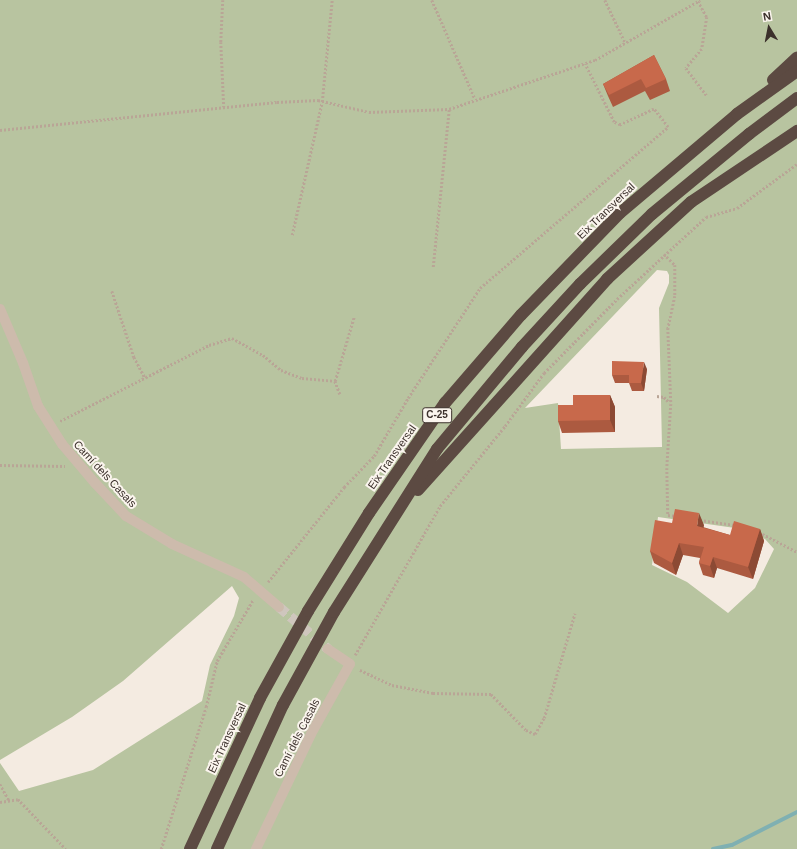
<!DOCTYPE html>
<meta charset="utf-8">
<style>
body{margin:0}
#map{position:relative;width:797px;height:849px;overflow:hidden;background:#f4ebe1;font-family:Arial,sans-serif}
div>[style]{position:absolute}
.green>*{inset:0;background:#b8c4a0}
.stream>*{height:4px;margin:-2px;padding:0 2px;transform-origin:2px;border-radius:2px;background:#7fb0b2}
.minor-tunnel>*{height:10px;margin-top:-5px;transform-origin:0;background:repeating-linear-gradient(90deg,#cfc6bd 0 10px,transparent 0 15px)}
.path>*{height:2.5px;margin-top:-1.25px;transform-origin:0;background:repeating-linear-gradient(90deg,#b9a596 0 2px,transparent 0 4px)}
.minor>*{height:10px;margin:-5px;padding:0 5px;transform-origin:5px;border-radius:5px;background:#cdbbac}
.motorway>*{height:12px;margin:-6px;padding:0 6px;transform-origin:6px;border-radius:6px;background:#5c4a42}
.wall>*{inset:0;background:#ac5a40}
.shaded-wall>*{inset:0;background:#8c4a34}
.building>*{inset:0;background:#c8694b}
span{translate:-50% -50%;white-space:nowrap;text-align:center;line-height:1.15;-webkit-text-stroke:4px #fbf5ee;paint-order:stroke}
.shield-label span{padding:1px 3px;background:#fbf5ee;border:1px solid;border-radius:3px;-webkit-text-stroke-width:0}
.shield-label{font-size:10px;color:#3b302b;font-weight:700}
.street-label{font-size:11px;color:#3b302b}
.north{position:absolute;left:749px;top:8px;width:40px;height:40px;-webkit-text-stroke:3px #fbf5ee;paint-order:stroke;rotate:350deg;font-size:11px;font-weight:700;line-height:16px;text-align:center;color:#3b302b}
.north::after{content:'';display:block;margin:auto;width:14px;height:18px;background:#3b302b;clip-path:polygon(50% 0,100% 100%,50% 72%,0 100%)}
</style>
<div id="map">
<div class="green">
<div style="clip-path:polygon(evenodd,0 0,797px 0,797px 849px,0 849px,0 763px,19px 791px,93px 770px,202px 701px,210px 665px,234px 616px,239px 598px,232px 586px,123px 681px,72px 717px,0 760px,0 0,657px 270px,667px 271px,669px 275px,669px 283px,659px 308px,662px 447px,561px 449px,558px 403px,525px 408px,657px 270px,0 0,658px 517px,742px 529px,765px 539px,774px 549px,755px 588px,728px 613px,687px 582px,652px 565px,658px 517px)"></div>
</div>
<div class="stream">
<div style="left:713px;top:849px;width:19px;rotate:-12deg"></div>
<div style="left:732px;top:845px;width:73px;rotate:-26.9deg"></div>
</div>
<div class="minor-tunnel">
<div style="left:279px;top:607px;width:65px;rotate:40.6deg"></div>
</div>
<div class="path">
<div style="left:223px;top:0;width:42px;rotate:92.7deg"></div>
<div style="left:221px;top:42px;width:65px;rotate:87.4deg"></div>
<div style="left:432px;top:0;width:108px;rotate:66.5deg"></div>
<div style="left:605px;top:0;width:47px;rotate:64.5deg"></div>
<div style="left:698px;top:1px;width:18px;rotate:61deg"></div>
<div style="left:707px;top:17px;width:32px;rotate:99deg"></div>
<div style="left:702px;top:49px;width:25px;rotate:130deg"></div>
<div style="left:686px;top:68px;width:35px;rotate:53deg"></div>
<div style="left:0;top:130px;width:278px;rotate:-5.8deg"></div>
<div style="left:277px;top:102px;width:41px;rotate:-2.8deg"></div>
<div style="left:318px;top:100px;width:52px;rotate:13.2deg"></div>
<div style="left:369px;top:112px;width:80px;rotate:-2.1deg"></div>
<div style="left:449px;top:109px;width:154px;rotate:-18.6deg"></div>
<div style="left:595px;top:60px;width:121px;rotate:-29.7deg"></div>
<div style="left:292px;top:235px;width:136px;rotate:-77.3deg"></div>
<div style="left:322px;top:102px;width:102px;rotate:-84.4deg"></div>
<div style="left:664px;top:254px;width:16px;rotate:45deg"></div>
<div style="left:675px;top:265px;width:31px;rotate:90deg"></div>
<div style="left:675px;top:296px;width:33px;rotate:102deg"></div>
<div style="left:668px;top:328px;width:76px;rotate:87.7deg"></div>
<div style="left:671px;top:404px;width:64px;rotate:93.6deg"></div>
<div style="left:667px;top:468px;width:47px;rotate:88.8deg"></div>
<div style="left:668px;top:515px;width:8px;rotate:7deg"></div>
<div style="left:433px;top:267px;width:159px;rotate:-84.2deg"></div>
<div style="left:112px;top:291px;width:70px;rotate:71.6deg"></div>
<div style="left:134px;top:357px;width:24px;rotate:62deg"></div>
<div style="left:335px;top:381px;width:14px;rotate:69deg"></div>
<div style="left:657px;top:396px;width:7px;rotate:8deg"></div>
<div style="left:664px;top:397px;width:8px;rotate:45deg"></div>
<div style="left:60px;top:421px;width:167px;rotate:-27deg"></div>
<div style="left:209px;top:345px;width:24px;rotate:-17deg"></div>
<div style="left:232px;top:338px;width:35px;rotate:29deg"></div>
<div style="left:263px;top:355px;width:23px;rotate:40deg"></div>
<div style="left:281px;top:370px;width:22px;rotate:21deg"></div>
<div style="left:302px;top:378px;width:33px;rotate:5deg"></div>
<div style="left:335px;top:381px;width:67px;rotate:-73.5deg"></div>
<div style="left:0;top:465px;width:65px;rotate:0.9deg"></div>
<div style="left:700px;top:520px;width:35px;rotate:8deg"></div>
<div style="left:759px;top:532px;width:43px;rotate:27.8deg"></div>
<div style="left:268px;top:582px;width:122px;rotate:-51.3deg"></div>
<div style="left:344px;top:487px;width:43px;rotate:-45.9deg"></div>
<div style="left:374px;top:456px;width:67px;rotate:-59.6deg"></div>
<div style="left:408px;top:398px;width:131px;rotate:-56.8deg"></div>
<div style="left:480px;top:288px;width:248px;rotate:-40.6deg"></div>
<div style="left:668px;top:127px;width:23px;rotate:-128deg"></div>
<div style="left:654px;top:109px;width:38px;rotate:155deg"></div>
<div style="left:620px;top:125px;width:7px;rotate:-153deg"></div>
<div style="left:614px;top:122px;width:65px;rotate:-116.6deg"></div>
<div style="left:355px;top:655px;width:172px;rotate:-60.3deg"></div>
<div style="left:440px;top:506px;width:103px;rotate:-50.9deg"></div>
<div style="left:505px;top:426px;width:66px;rotate:-53.7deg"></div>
<div style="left:544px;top:373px;width:104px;rotate:-45.4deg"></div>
<div style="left:617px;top:299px;width:121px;rotate:-42.7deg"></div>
<div style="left:706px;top:217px;width:32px;rotate:-16deg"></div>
<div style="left:737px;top:208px;width:74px;rotate:-36.3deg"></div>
<div style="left:360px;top:670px;width:35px;rotate:25deg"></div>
<div style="left:392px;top:685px;width:42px;rotate:11deg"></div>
<div style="left:433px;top:693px;width:58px;rotate:1deg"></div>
<div style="left:491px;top:694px;width:50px;rotate:45.8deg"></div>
<div style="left:526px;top:730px;width:10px;rotate:24deg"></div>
<div style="left:535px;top:734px;width:18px;rotate:-61deg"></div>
<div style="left:544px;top:718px;width:109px;rotate:-73.6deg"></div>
<div style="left:0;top:784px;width:18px;rotate:61deg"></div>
<div style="left:0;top:802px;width:18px;rotate:-9deg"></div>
<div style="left:18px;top:799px;width:69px;rotate:46.2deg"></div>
<div style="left:161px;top:849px;width:149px;rotate:-72.4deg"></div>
<div style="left:206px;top:707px;width:47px;rotate:-76.6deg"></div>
<div style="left:217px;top:661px;width:71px;rotate:-59.5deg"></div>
</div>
<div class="minor">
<div style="left:0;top:309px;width:59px;rotate:66.9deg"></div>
<div style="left:23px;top:363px;width:46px;rotate:70.8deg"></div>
<div style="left:38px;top:406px;width:45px;rotate:57.7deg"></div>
<div style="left:62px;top:444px;width:51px;rotate:49.8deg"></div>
<div style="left:95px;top:483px;width:45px;rotate:46.8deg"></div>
<div style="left:126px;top:516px;width:54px;rotate:31.3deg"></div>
<div style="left:172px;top:544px;width:79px;rotate:24.6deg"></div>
<div style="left:244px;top:577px;width:46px;rotate:40.6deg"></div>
<div style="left:256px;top:849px;width:127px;rotate:-64.4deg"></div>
<div style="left:311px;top:734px;width:80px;rotate:-60.9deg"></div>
<div style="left:350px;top:664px;width:27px;rotate:-146deg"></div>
</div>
<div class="motorway">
<div style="left:773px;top:80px;width:33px;rotate:-43deg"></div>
<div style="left:418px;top:490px;width:283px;rotate:-48.1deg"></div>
<div style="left:607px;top:279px;width:114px;rotate:-42.5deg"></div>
<div style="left:691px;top:202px;width:128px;rotate:-33.8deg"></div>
<div style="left:190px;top:849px;width:166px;rotate:-65.1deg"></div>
<div style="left:260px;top:698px;width:99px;rotate:-61.1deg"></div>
<div style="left:308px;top:611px;width:115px;rotate:-58.1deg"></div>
<div style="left:369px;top:513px;width:134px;rotate:-55.4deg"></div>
<div style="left:445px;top:403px;width:116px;rotate:-49.2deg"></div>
<div style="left:521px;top:315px;width:142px;rotate:-45.9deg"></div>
<div style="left:620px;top:213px;width:153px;rotate:-40.2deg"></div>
<div style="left:737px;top:114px;width:74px;rotate:-35.6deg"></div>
<div style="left:217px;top:849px;width:158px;rotate:-65.4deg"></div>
<div style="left:283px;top:705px;width:106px;rotate:-61.3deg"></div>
<div style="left:334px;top:612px;width:193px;rotate:-57.7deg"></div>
<div style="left:437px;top:449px;width:133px;rotate:-50.2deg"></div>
<div style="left:522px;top:347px;width:86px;rotate:-47.4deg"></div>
<div style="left:580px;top:284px;width:100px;rotate:-44.2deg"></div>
<div style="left:652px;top:214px;width:126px;rotate:-39.5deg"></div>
<div style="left:749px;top:134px;width:60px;rotate:-36.9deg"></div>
</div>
<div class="wall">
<div style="clip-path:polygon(654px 55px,666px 79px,670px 91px,650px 100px,645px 91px,613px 107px,608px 96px,603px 84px)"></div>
<div style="clip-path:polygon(647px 369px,644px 391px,632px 391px,629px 383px,615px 383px,612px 375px)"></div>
<div style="clip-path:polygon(610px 395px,615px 407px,615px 432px,562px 433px,558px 421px)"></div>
<div style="clip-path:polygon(704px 525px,703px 527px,730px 535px,760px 529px,764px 541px,753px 579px,717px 568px,714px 578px,703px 575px,699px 563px,700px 558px,683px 555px,676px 575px,654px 563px,650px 551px)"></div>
</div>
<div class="shaded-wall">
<div style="clip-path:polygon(644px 362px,647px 369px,644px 391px,641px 383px)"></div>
<div style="clip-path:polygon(610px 395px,615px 407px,615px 432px,610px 420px)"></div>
<div style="clip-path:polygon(699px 513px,704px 525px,702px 537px,697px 526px)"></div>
<div style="clip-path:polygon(760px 529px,764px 541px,753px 579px,748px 567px)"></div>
<div style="clip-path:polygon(679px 543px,683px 555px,676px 575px,672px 563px)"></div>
<div style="clip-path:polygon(713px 557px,717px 568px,714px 578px,710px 566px)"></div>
</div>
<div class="building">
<div style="clip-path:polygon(654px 55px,666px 79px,646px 88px,641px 79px,609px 95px,603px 84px)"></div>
<div style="clip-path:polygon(612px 361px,644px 362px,641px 383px,629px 383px,629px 375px,612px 375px)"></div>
<div style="clip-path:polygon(573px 395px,610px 395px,610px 420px,558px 421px,558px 405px,573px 405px)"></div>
<div style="clip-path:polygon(675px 509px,699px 513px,697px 526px,730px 535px,734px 521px,760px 529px,748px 567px,713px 557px,710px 566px,699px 563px,704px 547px,679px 543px,672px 563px,650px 551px,655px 520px,672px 523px)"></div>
</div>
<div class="shield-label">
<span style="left:437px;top:415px">C-25</span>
</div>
<div class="street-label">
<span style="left:606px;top:211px;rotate:-44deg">Eix Transversal</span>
<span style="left:392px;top:457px;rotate:-55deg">Eix Transversal</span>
<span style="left:105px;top:474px;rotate:47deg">Camí dels Casals</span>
<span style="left:227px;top:738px;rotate:-65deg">Eix Transversal</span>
<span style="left:297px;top:738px;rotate:-63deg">Camí dels Casals</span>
</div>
<div class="north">N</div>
</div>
